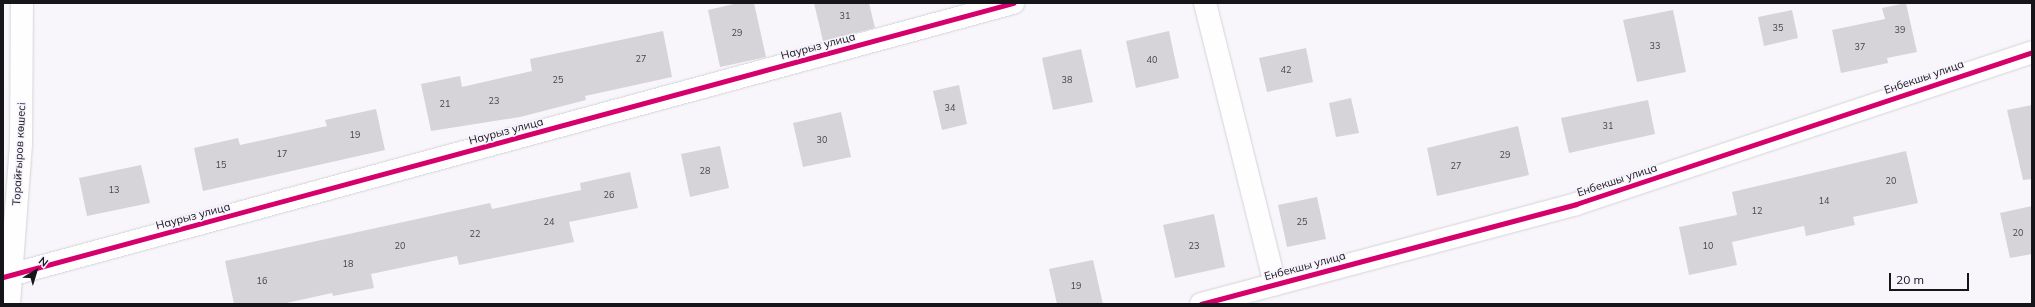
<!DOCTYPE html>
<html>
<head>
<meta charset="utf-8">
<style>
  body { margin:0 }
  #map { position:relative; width:2035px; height:307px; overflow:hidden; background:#f8f6fb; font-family:Mulish,sans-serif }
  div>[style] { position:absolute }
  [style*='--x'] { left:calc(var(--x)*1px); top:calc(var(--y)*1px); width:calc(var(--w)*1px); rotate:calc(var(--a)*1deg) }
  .building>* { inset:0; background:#d6d4d9 }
  .roads { filter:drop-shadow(0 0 1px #d4d3d7) drop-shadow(0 0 1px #d4d3d7) }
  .minor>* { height:22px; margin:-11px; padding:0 11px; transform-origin:11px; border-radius:11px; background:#fefefe }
  .cycleway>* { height:5px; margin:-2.5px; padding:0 2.5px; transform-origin:2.5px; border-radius:2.5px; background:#d6006c }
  span { translate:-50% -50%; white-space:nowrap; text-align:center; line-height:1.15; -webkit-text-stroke:3px #f7f3fe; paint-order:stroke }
  .number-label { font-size:9px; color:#464549 }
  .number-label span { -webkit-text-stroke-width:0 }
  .street-label { font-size:11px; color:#161519 }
  .frame { position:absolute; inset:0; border:4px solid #161519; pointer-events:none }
  .north { position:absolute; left:16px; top:251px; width:40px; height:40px; -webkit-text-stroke:3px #f7f3fe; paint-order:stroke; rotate:38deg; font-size:11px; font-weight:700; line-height:16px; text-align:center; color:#161519 }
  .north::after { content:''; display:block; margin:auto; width:14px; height:18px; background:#161519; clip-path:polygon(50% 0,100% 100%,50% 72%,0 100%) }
  .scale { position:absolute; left:1889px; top:273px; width:80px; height:18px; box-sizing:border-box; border:2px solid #161519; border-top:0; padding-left:5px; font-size:12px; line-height:14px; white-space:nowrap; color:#161519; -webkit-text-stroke:3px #f7f3fe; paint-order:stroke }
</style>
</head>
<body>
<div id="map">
  <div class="building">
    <i style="clip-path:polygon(738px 3px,754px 3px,766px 57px,720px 67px,708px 10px)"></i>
    <i style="clip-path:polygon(814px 3px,869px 3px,875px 28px,823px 41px)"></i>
    <i style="clip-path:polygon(1906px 3px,1917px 52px,1887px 58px,1888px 63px,1841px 73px,1832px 30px,1885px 19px,1882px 8px)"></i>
    <i style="clip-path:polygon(1673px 10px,1686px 72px,1637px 82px,1623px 20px)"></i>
    <i style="clip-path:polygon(1792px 10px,1798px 38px,1764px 46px,1758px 17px)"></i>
    <i style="clip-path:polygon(663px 31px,672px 77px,585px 96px,586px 100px,520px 117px,431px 131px,421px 84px,460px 76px,462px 87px,532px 71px,530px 59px)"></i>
    <i style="clip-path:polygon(1169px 31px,1179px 78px,1136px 88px,1126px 41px)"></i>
    <i style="clip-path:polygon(1306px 48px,1313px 82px,1267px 92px,1259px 58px)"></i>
    <i style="clip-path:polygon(1081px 49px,1093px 102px,1053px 110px,1042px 58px)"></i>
    <i style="clip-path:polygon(959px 85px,967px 124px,942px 130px,933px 91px)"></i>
    <i style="clip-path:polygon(1351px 98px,1359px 133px,1336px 137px,1329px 103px)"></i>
    <i style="clip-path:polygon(1648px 100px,1655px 134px,1569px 153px,1561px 118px)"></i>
    <i style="clip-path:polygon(2032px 105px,2032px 179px,2023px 180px,2007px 110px)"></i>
    <i style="clip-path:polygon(376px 109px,385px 150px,203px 191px,194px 148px,238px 138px,240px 145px,327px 126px,325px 120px)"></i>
    <i style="clip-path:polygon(841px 112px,851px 157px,803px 167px,793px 123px)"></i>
    <i style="clip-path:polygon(1518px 126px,1529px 175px,1437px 196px,1427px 148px)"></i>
    <i style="clip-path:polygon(720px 146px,729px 188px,690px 197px,681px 154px)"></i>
    <i style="clip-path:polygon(1906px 151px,1918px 203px,1853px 217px,1855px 225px,1806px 236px,1804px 226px,1732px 242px,1737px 265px,1689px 275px,1679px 227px,1737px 215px,1732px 192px)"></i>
    <i style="clip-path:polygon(141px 165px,150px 203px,87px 216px,79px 178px)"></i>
    <i style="clip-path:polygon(630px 172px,638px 208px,569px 222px,574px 242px,459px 265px,457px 256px,371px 274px,374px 288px,333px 296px,332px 293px,282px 304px,234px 304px,225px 261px,490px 203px,492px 209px,581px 190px,580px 183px)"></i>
    <i style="clip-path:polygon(1317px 197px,1326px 239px,1287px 247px,1278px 205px)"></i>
    <i style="clip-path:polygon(2032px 206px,2032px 254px,2010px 258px,2000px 213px)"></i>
    <i style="clip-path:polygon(1214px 214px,1225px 267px,1175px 278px,1163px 225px)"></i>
    <i style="clip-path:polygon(1093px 260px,1103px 304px,1057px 304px,1049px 269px)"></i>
  </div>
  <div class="roads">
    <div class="minor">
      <i style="--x:1205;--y:3;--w:290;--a:76"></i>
      <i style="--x:3;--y:277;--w:1047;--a:-15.18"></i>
      <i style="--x:9;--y:304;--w:161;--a:-85.7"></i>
      <i style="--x:21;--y:143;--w:140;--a:-89.6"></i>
      <i style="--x:1201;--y:304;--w:388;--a:-14.9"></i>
      <i style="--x:1576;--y:204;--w:481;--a:-18.4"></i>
    </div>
  </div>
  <div class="cycleway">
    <i style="--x:3;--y:277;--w:1047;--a:-15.18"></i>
    <i style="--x:1201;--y:304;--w:388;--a:-14.9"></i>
    <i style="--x:1576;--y:204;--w:481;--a:-18.4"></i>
  </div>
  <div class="number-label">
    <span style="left:845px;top:16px">31</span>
    <span style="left:1778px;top:28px">35</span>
    <span style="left:1900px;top:30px">39</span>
    <span style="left:737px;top:33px">29</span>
    <span style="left:1655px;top:46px">33</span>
    <span style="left:1860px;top:47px">37</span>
    <span style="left:641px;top:59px">27</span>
    <span style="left:1152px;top:60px">40</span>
    <span style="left:1286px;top:70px">42</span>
    <span style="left:558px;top:80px">25</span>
    <span style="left:1067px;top:80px">38</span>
    <span style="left:494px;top:101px">23</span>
    <span style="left:445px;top:104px">21</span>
    <span style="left:950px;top:108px">34</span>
    <span style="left:1608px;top:126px">31</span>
    <span style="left:355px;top:135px">19</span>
    <span style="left:822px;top:140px">30</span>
    <span style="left:282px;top:154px">17</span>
    <span style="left:1505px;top:155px">29</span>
    <span style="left:221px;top:165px">15</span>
    <span style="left:1456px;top:166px">27</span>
    <span style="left:705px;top:171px">28</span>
    <span style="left:1891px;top:181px">20</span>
    <span style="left:114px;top:190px">13</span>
    <span style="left:609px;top:195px">26</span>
    <span style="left:1824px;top:201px">14</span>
    <span style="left:1757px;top:211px">12</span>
    <span style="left:549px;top:222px">24</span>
    <span style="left:1302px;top:222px">25</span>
    <span style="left:2018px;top:233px">20</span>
    <span style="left:475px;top:234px">22</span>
    <span style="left:400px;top:246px">20</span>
    <span style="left:1194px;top:246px">23</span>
    <span style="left:1708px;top:246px">10</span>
    <span style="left:348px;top:264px">18</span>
    <span style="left:262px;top:281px">16</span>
    <span style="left:1076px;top:286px">19</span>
  </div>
  <div class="street-label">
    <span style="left:818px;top:46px;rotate:-15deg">Наурыз улица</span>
    <span style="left:1924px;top:77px;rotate:-19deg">Енбекшы улица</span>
    <span style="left:506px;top:131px;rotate:-15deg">Наурыз улица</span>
    <span style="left:19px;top:154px;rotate:-87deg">Торайғыров көшесі</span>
    <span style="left:1617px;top:180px;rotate:-18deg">Енбекшы улица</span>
    <span style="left:193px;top:216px;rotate:-15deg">Наурыз улица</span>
    <span style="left:1305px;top:266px;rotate:-15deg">Енбекшы улица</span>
  </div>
  <div class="frame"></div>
  <div class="north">N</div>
  <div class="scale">20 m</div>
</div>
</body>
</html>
